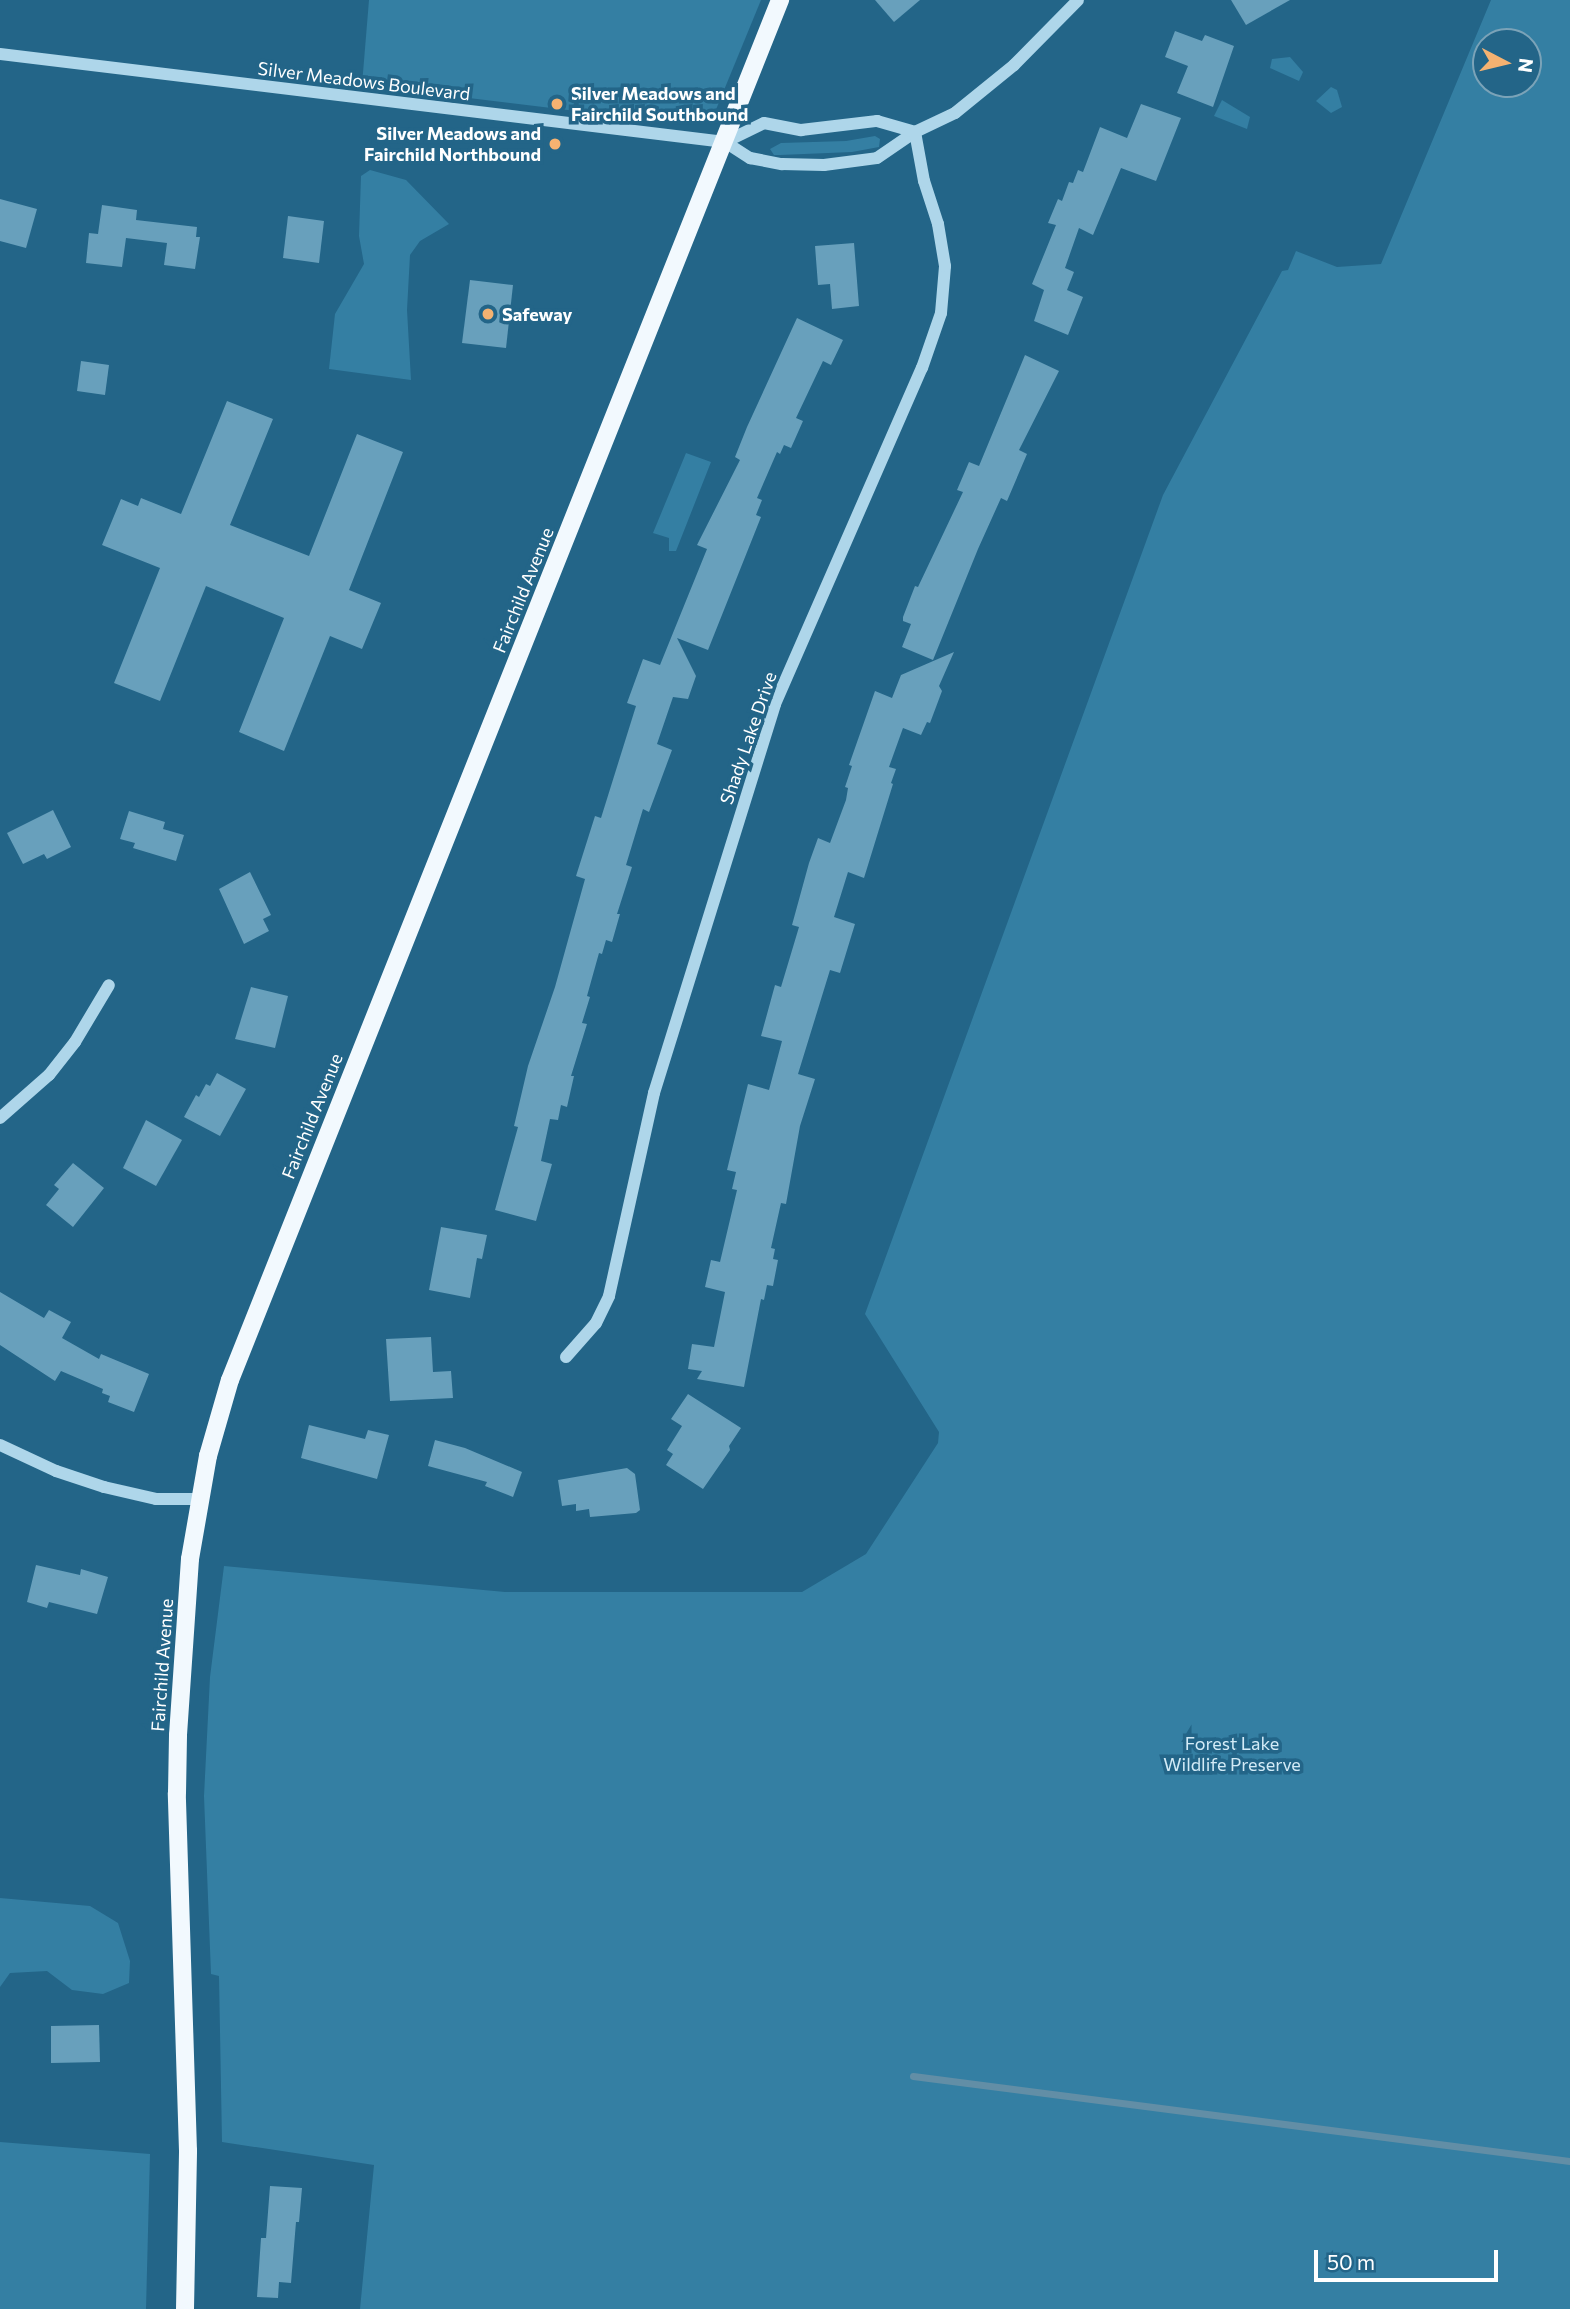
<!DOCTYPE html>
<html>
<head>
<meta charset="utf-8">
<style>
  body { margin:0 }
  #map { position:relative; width:1570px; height:2309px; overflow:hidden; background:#236588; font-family:Commissioner,sans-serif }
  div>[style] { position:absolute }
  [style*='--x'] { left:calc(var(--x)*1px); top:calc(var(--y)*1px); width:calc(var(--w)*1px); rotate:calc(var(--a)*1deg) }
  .green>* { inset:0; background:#347fa3 }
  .stream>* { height:7px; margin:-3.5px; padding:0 3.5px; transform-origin:3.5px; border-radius:3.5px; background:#628ea6 }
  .building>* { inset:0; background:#68a0bc }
  .minor>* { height:12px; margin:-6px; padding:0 6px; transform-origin:6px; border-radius:6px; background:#aed6ea }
  .major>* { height:18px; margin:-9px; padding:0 9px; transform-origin:9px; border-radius:9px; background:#f2f9fe }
  .dots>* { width:19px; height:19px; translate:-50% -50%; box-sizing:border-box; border:4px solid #236588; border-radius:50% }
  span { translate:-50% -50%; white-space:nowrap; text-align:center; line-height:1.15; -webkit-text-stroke:7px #236588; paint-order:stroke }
  .street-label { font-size:18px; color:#fff }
  .poi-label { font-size:18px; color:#fff; font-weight:700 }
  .left { translate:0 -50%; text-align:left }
  .right { translate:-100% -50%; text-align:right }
  .park-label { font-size:18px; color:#d3ebf7 }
  .north { position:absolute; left:1472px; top:28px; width:70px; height:70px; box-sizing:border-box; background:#236588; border:2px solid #7ba3b8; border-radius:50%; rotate:97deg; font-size:19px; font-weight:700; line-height:28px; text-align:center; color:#fff }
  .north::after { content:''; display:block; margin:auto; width:24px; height:32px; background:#f5b271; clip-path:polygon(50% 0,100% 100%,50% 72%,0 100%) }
  .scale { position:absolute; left:1314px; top:2250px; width:184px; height:32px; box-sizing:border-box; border:4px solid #fff; border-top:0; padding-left:9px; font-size:21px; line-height:24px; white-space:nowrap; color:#fff; -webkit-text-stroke:5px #236588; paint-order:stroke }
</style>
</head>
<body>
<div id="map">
  <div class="green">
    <i style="clip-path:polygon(369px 0,761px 0,715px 112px,675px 123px,362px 85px)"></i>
    <i style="clip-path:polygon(evenodd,1491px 0,1570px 0,1570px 2309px,360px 2309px,374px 2165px,222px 2142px,219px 1976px,211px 1974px,204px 1796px,210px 1677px,224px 1566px,505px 1592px,802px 1592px,866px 1554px,938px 1443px,939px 1432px,865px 1314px,1163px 495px,1282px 271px,1288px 270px,1296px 251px,1337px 267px,1381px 264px,1491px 0,1486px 42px,1528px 42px,1528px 84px,1486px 84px,1486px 42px)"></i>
    <i style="clip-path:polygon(1290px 57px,1303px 72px,1299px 81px,1270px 68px,1272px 59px)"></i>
    <i style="clip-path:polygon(1331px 87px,1337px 90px,1342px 107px,1331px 113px,1316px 101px)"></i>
    <i style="clip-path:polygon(1222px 100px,1250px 117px,1247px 129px,1214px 116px)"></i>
    <i style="clip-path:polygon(875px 136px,880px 139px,879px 147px,852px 152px,780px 155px,774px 155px,770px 149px,781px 143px,846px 141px)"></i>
    <i style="clip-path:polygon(370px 170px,406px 180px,449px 224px,420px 241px,410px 255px,407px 310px,411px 380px,329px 369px,335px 314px,364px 264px,359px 236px,361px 176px)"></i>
    <i style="clip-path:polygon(686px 453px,711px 462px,676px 551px,669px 551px,669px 538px,653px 533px)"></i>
    <i style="clip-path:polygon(0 1898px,90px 1906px,118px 1923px,130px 1961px,129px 1983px,103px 1994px,72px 1990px,47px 1971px,10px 1973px,0 1987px)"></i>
    <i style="clip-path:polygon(0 2142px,150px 2154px,146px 2309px,0 2309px)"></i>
  </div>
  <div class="stream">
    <i style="--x:913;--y:2076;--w:662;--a:7.37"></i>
  </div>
  <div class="building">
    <i style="clip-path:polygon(875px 0,920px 0,894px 22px)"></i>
    <i style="clip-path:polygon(1231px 0,1290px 0,1246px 25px)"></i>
    <i style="clip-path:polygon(1175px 31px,1202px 41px,1205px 35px,1234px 46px,1213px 107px,1177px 93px,1188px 66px,1165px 57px)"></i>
    <i style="clip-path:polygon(1141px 104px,1181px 118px,1156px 181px,1121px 168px,1093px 235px,1079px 228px,1065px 268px,1074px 272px,1067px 290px,1083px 297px,1068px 335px,1034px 321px,1044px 290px,1032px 284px,1056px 225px,1048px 223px,1058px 199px,1062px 201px,1069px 182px,1073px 183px,1078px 170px,1083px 172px,1100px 127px,1127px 138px)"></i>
    <i style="clip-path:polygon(0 199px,37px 209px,26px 248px,0 241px)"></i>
    <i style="clip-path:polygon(102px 205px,137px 210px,136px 220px,197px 227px,196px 237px,200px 237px,195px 269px,164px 265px,167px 243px,126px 238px,122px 267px,86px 263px,89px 233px,98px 234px)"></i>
    <i style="clip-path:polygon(288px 216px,324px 221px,319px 263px,283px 258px)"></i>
    <i style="clip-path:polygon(854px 243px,859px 306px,832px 309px,830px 284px,818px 285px,815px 246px)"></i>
    <i style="clip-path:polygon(470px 280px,513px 285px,506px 348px,462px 343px)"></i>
    <i style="clip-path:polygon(797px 318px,843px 340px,831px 365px,823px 361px,796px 418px,803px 421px,791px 448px,784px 445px,780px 454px,777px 452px,757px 498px,762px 500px,756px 515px,761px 517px,708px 650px,677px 638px,696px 676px,688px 699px,673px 697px,657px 744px,672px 750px,649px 812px,643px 809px,626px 865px,632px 867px,617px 914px,620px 914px,612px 942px,606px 940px,602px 954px,599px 953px,587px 996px,590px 997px,582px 1023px,587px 1024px,571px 1076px,574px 1076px,567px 1107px,561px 1105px,558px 1120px,550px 1119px,541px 1161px,552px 1164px,536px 1221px,495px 1210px,518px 1127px,514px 1126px,528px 1066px,555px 987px,585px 879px,576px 876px,595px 816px,601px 818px,636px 706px,627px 703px,643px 659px,660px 665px,707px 549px,697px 545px,740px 460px,735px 457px,747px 427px)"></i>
    <i style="clip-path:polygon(1025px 355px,1059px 371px,1019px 450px,1027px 454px,1007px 501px,1001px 498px,978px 549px,933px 660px,902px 647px,911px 624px,903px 621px,903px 617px,915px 586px,918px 587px,963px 492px,957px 490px,969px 462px,979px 466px)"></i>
    <i style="clip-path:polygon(81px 361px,109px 365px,105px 395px,77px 391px)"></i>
    <i style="clip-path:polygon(227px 401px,273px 419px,230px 525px,309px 556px,357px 434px,403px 452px,349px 590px,381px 603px,362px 649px,330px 636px,284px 751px,239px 732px,284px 618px,206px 586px,160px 701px,114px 683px,160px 568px,102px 545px,121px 499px,138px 506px,141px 498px,181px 514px)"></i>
    <i style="clip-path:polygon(954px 652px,939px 686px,942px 691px,930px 723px,927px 722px,921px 735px,903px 728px,889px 767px,896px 769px,891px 783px,893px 784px,864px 878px,848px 872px,834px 917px,855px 924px,840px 973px,830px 970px,798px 1074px,815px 1079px,800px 1126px,786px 1204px,781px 1203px,771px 1248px,775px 1249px,773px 1259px,778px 1260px,773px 1286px,767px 1285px,764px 1300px,761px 1299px,744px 1387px,697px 1379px,702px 1371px,688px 1369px,692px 1344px,714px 1347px,725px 1292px,705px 1287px,711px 1260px,720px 1262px,737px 1190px,732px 1189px,736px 1172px,727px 1170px,748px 1084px,769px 1090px,782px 1041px,761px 1036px,775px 985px,781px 987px,799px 927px,792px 925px,809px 863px,818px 838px,830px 843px,846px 800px,848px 788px,845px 787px,852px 766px,849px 765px,875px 691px,892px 698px,901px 675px)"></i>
    <i style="clip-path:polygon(53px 810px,71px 847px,47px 859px,44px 854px,23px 864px,7px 833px)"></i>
    <i style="clip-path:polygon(129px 811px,165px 822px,163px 829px,184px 835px,176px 861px,133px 848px,135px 843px,120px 839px)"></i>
    <i style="clip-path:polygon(250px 872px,271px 915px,263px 919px,269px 931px,244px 944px,219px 889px)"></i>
    <i style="clip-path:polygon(251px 987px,288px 996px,275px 1048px,235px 1039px)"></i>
    <i style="clip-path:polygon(217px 1073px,246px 1089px,220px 1136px,184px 1117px,196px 1095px,199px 1097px,206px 1084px,210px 1086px)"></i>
    <i style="clip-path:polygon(146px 1120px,182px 1140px,156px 1186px,123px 1168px)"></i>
    <i style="clip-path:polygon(73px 1163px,104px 1188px,73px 1227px,46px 1205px,59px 1189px,54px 1185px)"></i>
    <i style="clip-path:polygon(441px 1227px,487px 1235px,482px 1259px,477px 1258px,470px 1298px,429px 1290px)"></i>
    <i style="clip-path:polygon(0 1292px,44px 1318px,49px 1310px,71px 1322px,62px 1338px,99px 1359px,101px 1354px,149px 1374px,134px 1412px,108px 1402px,110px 1396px,102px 1393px,103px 1389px,61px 1371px,55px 1381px,0 1345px)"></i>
    <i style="clip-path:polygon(431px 1337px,433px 1372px,451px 1371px,453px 1398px,390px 1401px,386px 1339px)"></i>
    <i style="clip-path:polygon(688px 1394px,741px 1428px,729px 1446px,730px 1450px,703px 1489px,666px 1465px,673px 1454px,667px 1450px,682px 1426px,671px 1419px)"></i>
    <i style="clip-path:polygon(309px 1425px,365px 1439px,368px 1430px,389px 1435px,377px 1479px,301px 1458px)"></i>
    <i style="clip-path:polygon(435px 1440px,465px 1448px,522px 1472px,513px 1497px,485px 1486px,487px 1482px,428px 1466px)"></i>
    <i style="clip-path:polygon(627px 1468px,635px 1474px,640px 1510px,636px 1513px,590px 1517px,589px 1509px,576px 1511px,576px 1504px,562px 1506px,558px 1480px)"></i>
    <i style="clip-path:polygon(36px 1565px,80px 1575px,81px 1569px,108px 1577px,97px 1614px,49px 1602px,47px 1608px,27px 1602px)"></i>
    <i style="clip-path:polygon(99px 2025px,100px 2062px,51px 2063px,51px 2026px)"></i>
    <i style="clip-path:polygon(270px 2186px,302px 2188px,299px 2222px,296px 2222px,291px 2283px,279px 2282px,278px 2298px,257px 2297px,261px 2238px,266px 2238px)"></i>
  </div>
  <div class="minor">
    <i style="--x:0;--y:54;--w:730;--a:6.92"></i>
    <i style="--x:725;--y:142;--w:30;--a:33"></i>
    <i style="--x:750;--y:158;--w:33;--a:11"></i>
    <i style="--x:782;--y:164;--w:42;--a:1.4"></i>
    <i style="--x:824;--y:165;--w:53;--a:-7.5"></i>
    <i style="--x:877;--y:158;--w:46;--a:-34.4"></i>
    <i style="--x:915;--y:132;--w:44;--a:-25.4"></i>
    <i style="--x:955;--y:113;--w:76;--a:-39.1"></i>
    <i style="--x:1014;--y:65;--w:91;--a:-45.4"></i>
    <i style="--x:725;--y:142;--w:43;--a:-26"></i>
    <i style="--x:764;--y:123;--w:38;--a:11"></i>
    <i style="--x:801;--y:130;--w:77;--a:-6.8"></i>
    <i style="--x:877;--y:121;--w:40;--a:16"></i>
    <i style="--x:0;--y:1118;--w:65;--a:-41.3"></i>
    <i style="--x:49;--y:1075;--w:42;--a:-51.8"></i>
    <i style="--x:75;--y:1042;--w:66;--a:-59.2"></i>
    <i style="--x:566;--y:1357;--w:45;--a:-48.6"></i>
    <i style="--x:596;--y:1323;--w:30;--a:-64"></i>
    <i style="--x:609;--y:1296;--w:208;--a:-77.5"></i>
    <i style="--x:654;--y:1093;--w:407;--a:-72.7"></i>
    <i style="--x:775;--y:704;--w:367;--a:-66.4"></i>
    <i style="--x:922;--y:368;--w:58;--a:-70.9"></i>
    <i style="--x:941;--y:313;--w:47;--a:-85.1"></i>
    <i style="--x:945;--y:266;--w:43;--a:-99.5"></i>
    <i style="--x:938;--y:224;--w:45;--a:-108"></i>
    <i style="--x:924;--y:181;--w:50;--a:-100.4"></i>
    <i style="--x:0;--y:1445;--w:62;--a:24.9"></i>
    <i style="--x:56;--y:1471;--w:51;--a:18.4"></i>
    <i style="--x:104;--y:1487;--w:53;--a:13"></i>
    <i style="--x:156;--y:1499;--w:43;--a:0"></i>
  </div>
  <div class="major">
    <i style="--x:185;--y:2309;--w:158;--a:-88.9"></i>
    <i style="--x:188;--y:2151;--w:358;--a:-91.8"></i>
    <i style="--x:177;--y:1793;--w:58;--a:-89"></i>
    <i style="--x:178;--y:1735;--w:176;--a:-86.1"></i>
    <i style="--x:190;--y:1559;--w:105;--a:-80.1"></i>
    <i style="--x:208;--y:1456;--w:79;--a:-73.9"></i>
    <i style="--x:230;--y:1380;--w:1486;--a:-68.27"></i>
  </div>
  <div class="dots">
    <i style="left:557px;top:104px;background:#f5b271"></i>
    <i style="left:555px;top:144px;background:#f5b271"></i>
    <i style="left:488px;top:314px;background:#f5b271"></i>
  </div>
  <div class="street-label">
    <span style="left:364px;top:81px;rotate:7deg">Silver Meadows Boulevard</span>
    <span style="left:523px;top:590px;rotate:-68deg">Fairchild Avenue</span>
    <span style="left:748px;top:738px;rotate:-71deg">Shady Lake Drive</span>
    <span style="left:312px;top:1116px;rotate:-68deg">Fairchild Avenue</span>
    <span style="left:162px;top:1665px;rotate:-86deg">Fairchild Avenue</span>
  </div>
  <div class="poi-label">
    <span class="left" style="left:571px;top:104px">Silver Meadows and<br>Fairchild Southbound</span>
    <span class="right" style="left:541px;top:144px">Silver Meadows and<br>Fairchild Northbound</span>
    <span class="left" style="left:502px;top:314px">Safeway</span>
  </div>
  <div class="park-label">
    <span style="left:1232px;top:1754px">Forest Lake<br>Wildlife Preserve</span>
  </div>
  <div class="north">N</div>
  <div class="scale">50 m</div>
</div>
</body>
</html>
